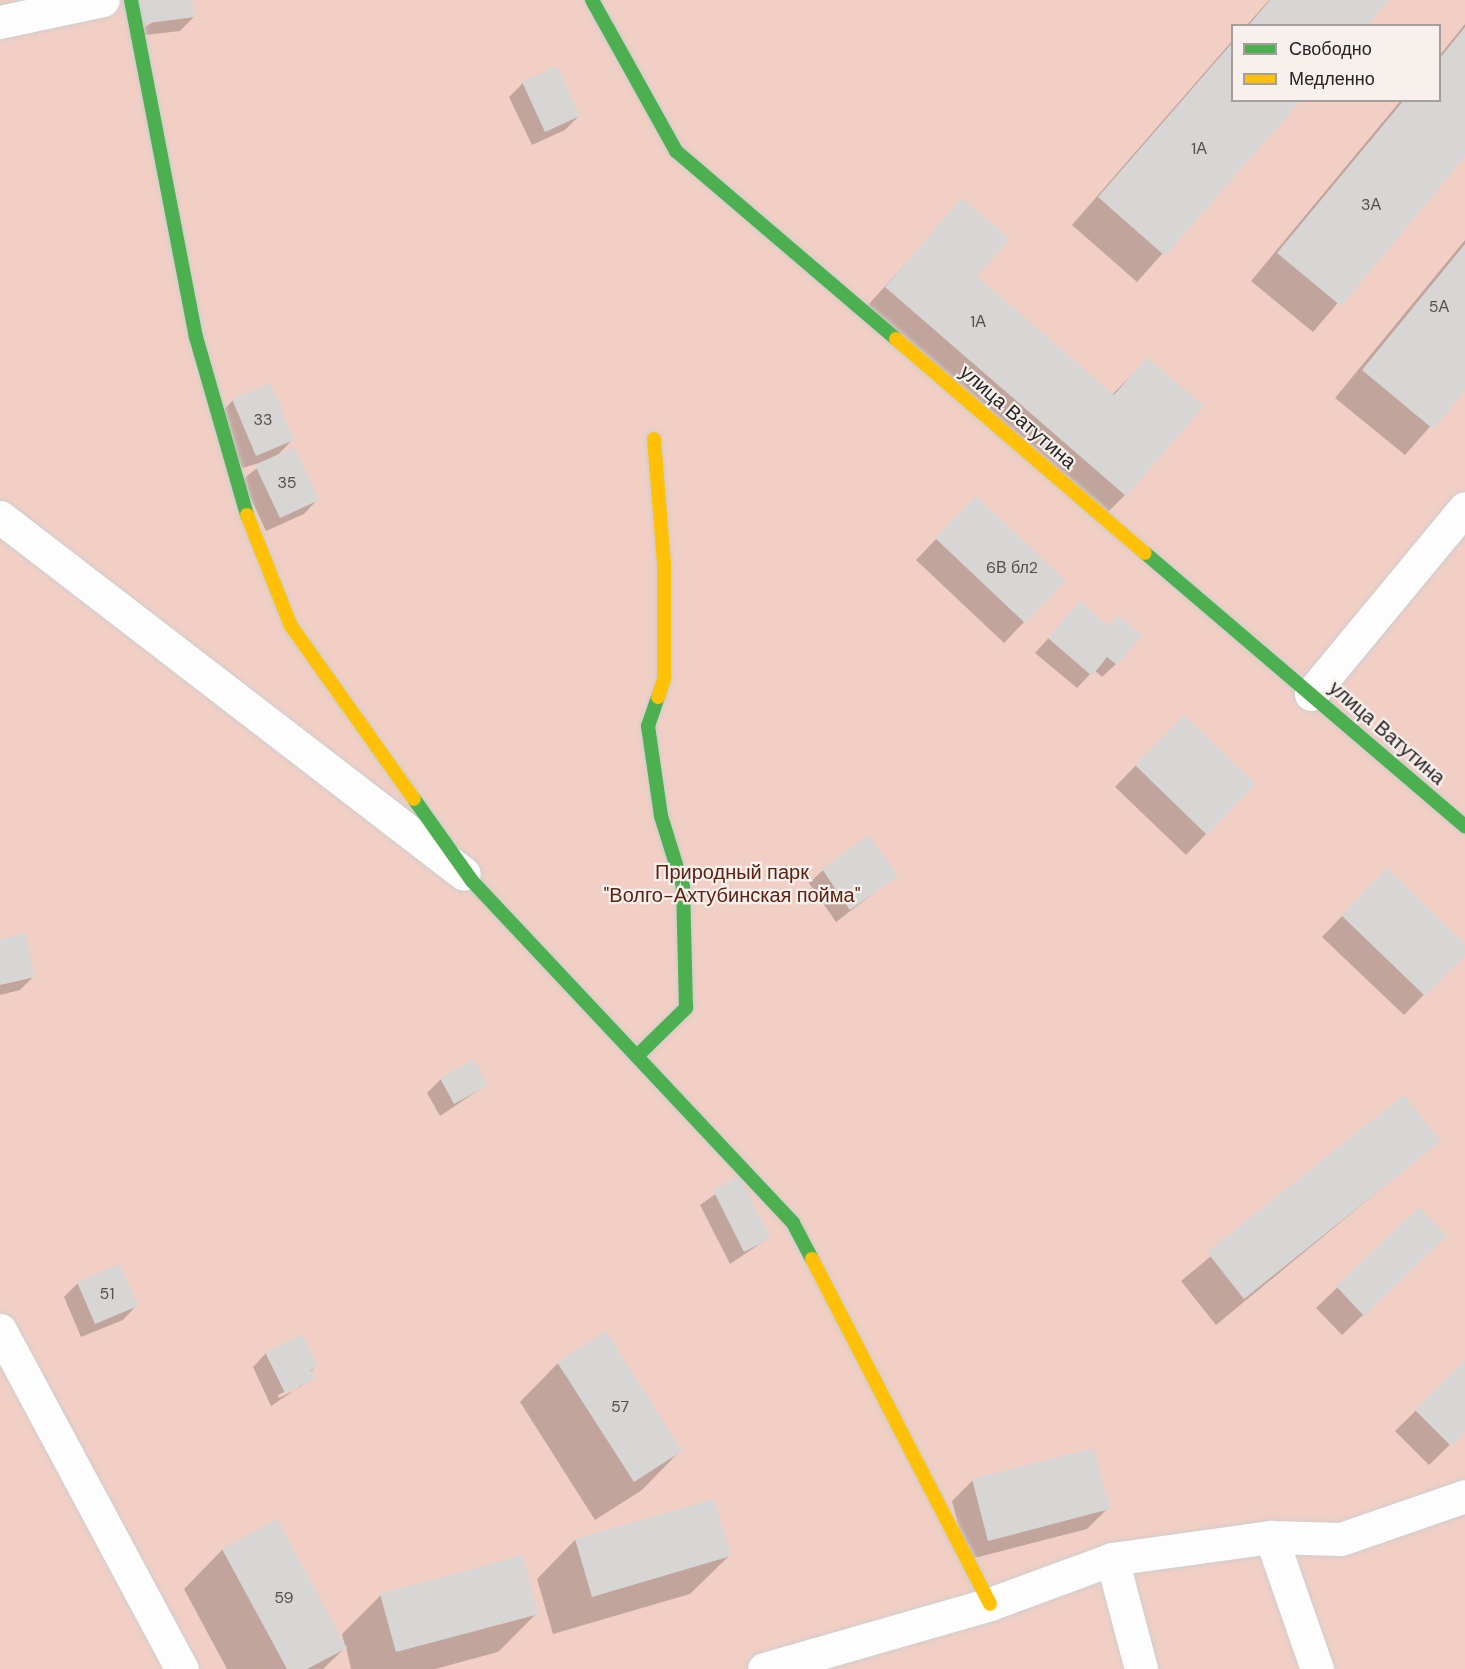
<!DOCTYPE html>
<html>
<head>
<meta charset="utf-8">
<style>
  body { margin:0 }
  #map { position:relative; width:1465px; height:1669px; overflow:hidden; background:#f5f1f0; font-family:"DM Sans",sans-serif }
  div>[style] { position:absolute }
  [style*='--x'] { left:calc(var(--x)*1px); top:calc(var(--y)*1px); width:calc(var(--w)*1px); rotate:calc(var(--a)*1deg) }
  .green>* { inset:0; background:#f2cfc5 }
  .shadow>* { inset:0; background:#0003 }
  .building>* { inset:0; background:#d8d6d4 }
  .roads { filter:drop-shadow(0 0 2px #d0cdcc) drop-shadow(0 0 2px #d0cdcc) }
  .street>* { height:33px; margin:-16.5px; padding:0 16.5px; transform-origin:16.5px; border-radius:16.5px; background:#fefdfd }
  .fast>* { height:14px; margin:-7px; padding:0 7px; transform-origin:7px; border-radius:7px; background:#4caf50 }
  .slow>* { height:14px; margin:-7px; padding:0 7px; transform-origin:7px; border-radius:7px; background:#ffc107 }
  span { translate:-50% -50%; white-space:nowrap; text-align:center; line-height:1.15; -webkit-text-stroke:4.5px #f8f0ed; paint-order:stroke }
  .number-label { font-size:16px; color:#52504e }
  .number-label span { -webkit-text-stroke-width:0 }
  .street-label { font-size:20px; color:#262322 }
  .park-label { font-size:20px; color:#5c220f }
  .legend { position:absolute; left:1231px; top:24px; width:210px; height:78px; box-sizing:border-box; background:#f8f0ed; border:2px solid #a49e9c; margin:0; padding:8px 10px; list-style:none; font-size:18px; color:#262322 }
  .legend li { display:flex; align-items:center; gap:12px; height:30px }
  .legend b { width:30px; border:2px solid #a49e9c }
</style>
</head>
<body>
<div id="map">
  <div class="green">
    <i style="clip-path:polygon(evenodd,0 0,1465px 0,1465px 1669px,0 1669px,0 0,1232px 26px,1440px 26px,1440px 100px,1232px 100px,1232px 26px)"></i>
  </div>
  <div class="shadow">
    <i style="clip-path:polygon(190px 0,194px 17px,180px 31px,128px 37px)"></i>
    <i style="clip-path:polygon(1269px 0,1387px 0,1365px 26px,1246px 26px)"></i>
    <i style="clip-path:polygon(1465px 24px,1465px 154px,1313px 332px,1251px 281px,1401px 100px,1440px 100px,1440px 55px)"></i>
    <i style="clip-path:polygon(1232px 41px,1232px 100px,1299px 100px,1137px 282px,1072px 225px)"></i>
    <i style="clip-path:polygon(556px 68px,579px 116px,565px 130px,532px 145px,509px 97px,523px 83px)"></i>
    <i style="clip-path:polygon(963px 200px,975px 276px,1112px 395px,1147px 359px,1125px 495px,1098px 522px,859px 315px)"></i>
    <i style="clip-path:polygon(1465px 240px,1465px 387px,1405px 455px,1335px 398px)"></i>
    <i style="clip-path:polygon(233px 400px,292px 440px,276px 457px,317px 500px,304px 514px,266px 531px,242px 480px,266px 461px,242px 468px,220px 414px)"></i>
    <i style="clip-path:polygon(956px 518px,1024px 622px,1004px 643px,916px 560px)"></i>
    <i style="clip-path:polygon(1080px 603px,1108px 627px,1118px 617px,1116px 664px,1102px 677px,1094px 670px,1077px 688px,1035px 653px)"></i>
    <i style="clip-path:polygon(1163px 737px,1206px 834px,1186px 855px,1115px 787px)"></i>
    <i style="clip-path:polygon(823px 870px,896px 876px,836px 922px,809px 883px)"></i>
    <i style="clip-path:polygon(1366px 891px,1465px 946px,1465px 953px,1404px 1015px,1322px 937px)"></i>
    <i style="clip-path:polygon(0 941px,34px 976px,20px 990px,0 995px)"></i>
    <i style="clip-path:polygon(441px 1079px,486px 1085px,440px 1116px,427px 1093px)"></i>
    <i style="clip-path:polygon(1403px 1097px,1439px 1141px,1216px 1325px,1181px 1281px)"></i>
    <i style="clip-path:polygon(738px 1178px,769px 1238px,730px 1264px,700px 1205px)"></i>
    <i style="clip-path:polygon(1419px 1209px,1424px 1257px,1342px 1335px,1316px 1308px)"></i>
    <i style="clip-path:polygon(78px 1283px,136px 1306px,123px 1320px,81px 1337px,64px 1297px)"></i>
    <i style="clip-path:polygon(evenodd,266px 1353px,316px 1366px,310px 1373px,313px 1378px,271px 1406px,253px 1367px,266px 1353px,299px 1385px,299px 1388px,279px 1398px,278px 1395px,299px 1385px)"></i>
    <i style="clip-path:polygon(1465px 1362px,1465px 1430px,1429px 1465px,1395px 1431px)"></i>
    <i style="clip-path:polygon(558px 1363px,680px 1451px,642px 1490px,595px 1520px,520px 1402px)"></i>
    <i style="clip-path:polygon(973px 1480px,1108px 1508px,1087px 1529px,967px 1560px,952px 1501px)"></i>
    <i style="clip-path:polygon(276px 1521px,345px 1647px,342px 1634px,381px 1595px,537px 1613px,498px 1652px,435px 1669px,351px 1669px,346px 1647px,323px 1669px,227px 1669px,184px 1589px,222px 1550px)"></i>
    <i style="clip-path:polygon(575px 1540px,729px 1556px,690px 1594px,553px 1634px,537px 1579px)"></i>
  </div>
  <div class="building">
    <i style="clip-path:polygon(138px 0,192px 0,195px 17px,141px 24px)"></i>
    <i style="clip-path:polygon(1270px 0,1389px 0,1367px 26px,1248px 26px)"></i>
    <i style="clip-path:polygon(1465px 27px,1465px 157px,1341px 306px,1277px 253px,1404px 100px,1440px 100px,1440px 58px)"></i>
    <i style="clip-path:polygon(1232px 43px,1232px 100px,1301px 100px,1165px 256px,1098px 197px)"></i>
    <i style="clip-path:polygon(557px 66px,580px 116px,545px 132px,522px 82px)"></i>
    <i style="clip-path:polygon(962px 198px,1010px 239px,977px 276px,1114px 395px,1147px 357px,1204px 406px,1126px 496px,885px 287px)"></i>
    <i style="clip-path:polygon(1465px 244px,1465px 390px,1433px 429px,1362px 370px)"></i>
    <i style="clip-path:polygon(270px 383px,294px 440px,256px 456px,232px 399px)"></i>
    <i style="clip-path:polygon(294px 447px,319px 500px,280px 518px,255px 465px)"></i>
    <i style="clip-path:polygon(976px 496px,1066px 581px,1025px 623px,935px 538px)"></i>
    <i style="clip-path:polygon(1080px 601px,1109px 626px,1118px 615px,1142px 636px,1117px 665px,1107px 657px,1092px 676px,1048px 638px)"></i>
    <i style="clip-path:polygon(1184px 715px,1256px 784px,1207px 835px,1135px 765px)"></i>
    <i style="clip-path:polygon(869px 835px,898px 876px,850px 910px,822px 869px)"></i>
    <i style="clip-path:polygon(1387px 868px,1465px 944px,1465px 955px,1425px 996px,1341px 915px)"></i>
    <i style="clip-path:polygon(25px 933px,35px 977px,0 985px,0 939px)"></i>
    <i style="clip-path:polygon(474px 1059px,488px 1085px,454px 1104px,440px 1078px)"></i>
    <i style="clip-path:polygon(1404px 1095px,1441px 1141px,1244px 1299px,1207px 1252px)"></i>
    <i style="clip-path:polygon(739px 1176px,771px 1238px,744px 1252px,713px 1190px)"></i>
    <i style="clip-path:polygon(1419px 1207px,1447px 1236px,1364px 1316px,1336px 1286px)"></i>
    <i style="clip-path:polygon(120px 1264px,138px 1306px,95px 1324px,77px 1282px)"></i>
    <i style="clip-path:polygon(606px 1331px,682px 1451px,634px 1482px,557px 1362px)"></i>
    <i style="clip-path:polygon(302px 1334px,318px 1367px,311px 1370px,315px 1379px,285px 1393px,265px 1352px)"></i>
    <i style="clip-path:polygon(1465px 1360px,1465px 1432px,1451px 1446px,1415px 1410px)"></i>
    <i style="clip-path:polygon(1094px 1448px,1110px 1509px,988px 1541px,972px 1479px)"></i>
    <i style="clip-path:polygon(714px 1499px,731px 1556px,592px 1597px,575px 1539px)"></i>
    <i style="clip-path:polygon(277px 1519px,347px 1648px,307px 1669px,287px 1669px,222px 1549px)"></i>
    <i style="clip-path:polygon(523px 1555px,539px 1614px,396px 1652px,380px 1594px)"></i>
  </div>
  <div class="roads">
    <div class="street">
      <i style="--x:0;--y:22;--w:105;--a:-12.1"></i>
      <i style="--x:0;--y:517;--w:585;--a:37.57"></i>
      <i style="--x:1311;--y:694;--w:241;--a:-50.4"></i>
      <i style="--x:0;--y:1330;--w:385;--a:61.8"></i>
      <i style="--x:1271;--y:1537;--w:140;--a:70.8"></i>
      <i style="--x:1112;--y:1559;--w:114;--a:75.2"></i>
      <i style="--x:764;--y:1669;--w:235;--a:-16"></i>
      <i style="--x:990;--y:1604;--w:130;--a:-20.2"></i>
      <i style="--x:1112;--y:1559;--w:161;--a:-7.9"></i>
      <i style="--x:1271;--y:1537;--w:70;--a:1.6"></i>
      <i style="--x:1341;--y:1539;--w:131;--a:-19.1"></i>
    </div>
    <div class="fast">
      <i style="--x:131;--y:0;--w:343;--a:79.1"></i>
      <i style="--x:196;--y:337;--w:185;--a:74"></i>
      <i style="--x:592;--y:0;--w:173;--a:60.9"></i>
      <i style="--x:676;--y:151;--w:289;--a:40.5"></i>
      <i style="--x:1145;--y:553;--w:421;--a:40.5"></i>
      <i style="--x:414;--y:799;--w:100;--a:54.7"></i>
      <i style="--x:472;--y:881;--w:469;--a:46.8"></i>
      <i style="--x:793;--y:1223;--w:41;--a:62.2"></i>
      <i style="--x:637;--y:1056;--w:69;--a:-44.4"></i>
      <i style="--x:686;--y:1008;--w:121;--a:-91.4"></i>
      <i style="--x:683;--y:887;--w:74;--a:-107.2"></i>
      <i style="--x:661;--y:816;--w:91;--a:-98.2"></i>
      <i style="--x:648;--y:726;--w:31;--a:-71"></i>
    </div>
    <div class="slow">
      <i style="--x:896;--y:339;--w:328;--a:40.7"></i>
      <i style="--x:654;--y:439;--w:124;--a:85.4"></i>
      <i style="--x:664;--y:563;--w:116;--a:90"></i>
      <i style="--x:664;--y:679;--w:19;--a:108"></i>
      <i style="--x:247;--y:515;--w:119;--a:68.4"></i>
      <i style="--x:291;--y:626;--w:212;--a:54.6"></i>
      <i style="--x:812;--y:1259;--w:388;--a:62.7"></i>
    </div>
  </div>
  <div class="number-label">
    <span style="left:1199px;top:149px">1А</span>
    <span style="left:1371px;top:205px">3А</span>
    <span style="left:1439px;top:307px">5А</span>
    <span style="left:978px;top:322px">1А</span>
    <span style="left:263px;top:420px">33</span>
    <span style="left:287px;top:483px">35</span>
    <span style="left:1012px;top:568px">6В бл2</span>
    <span style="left:107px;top:1294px">51</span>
    <span style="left:620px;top:1407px">57</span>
    <span style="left:284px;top:1598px">59</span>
  </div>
  <div class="street-label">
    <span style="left:1018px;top:417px;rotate:41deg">улица Ватутина</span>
    <span style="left:1387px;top:733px;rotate:41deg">улица Ватутина</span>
  </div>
  <div class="park-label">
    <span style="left:732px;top:884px">Природный парк<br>"Волго-Ахтубинская пойма"</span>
  </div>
  <ul class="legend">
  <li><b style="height:8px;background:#4caf50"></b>Свободно</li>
  <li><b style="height:8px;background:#ffc107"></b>Медленно</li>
  </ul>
</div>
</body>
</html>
